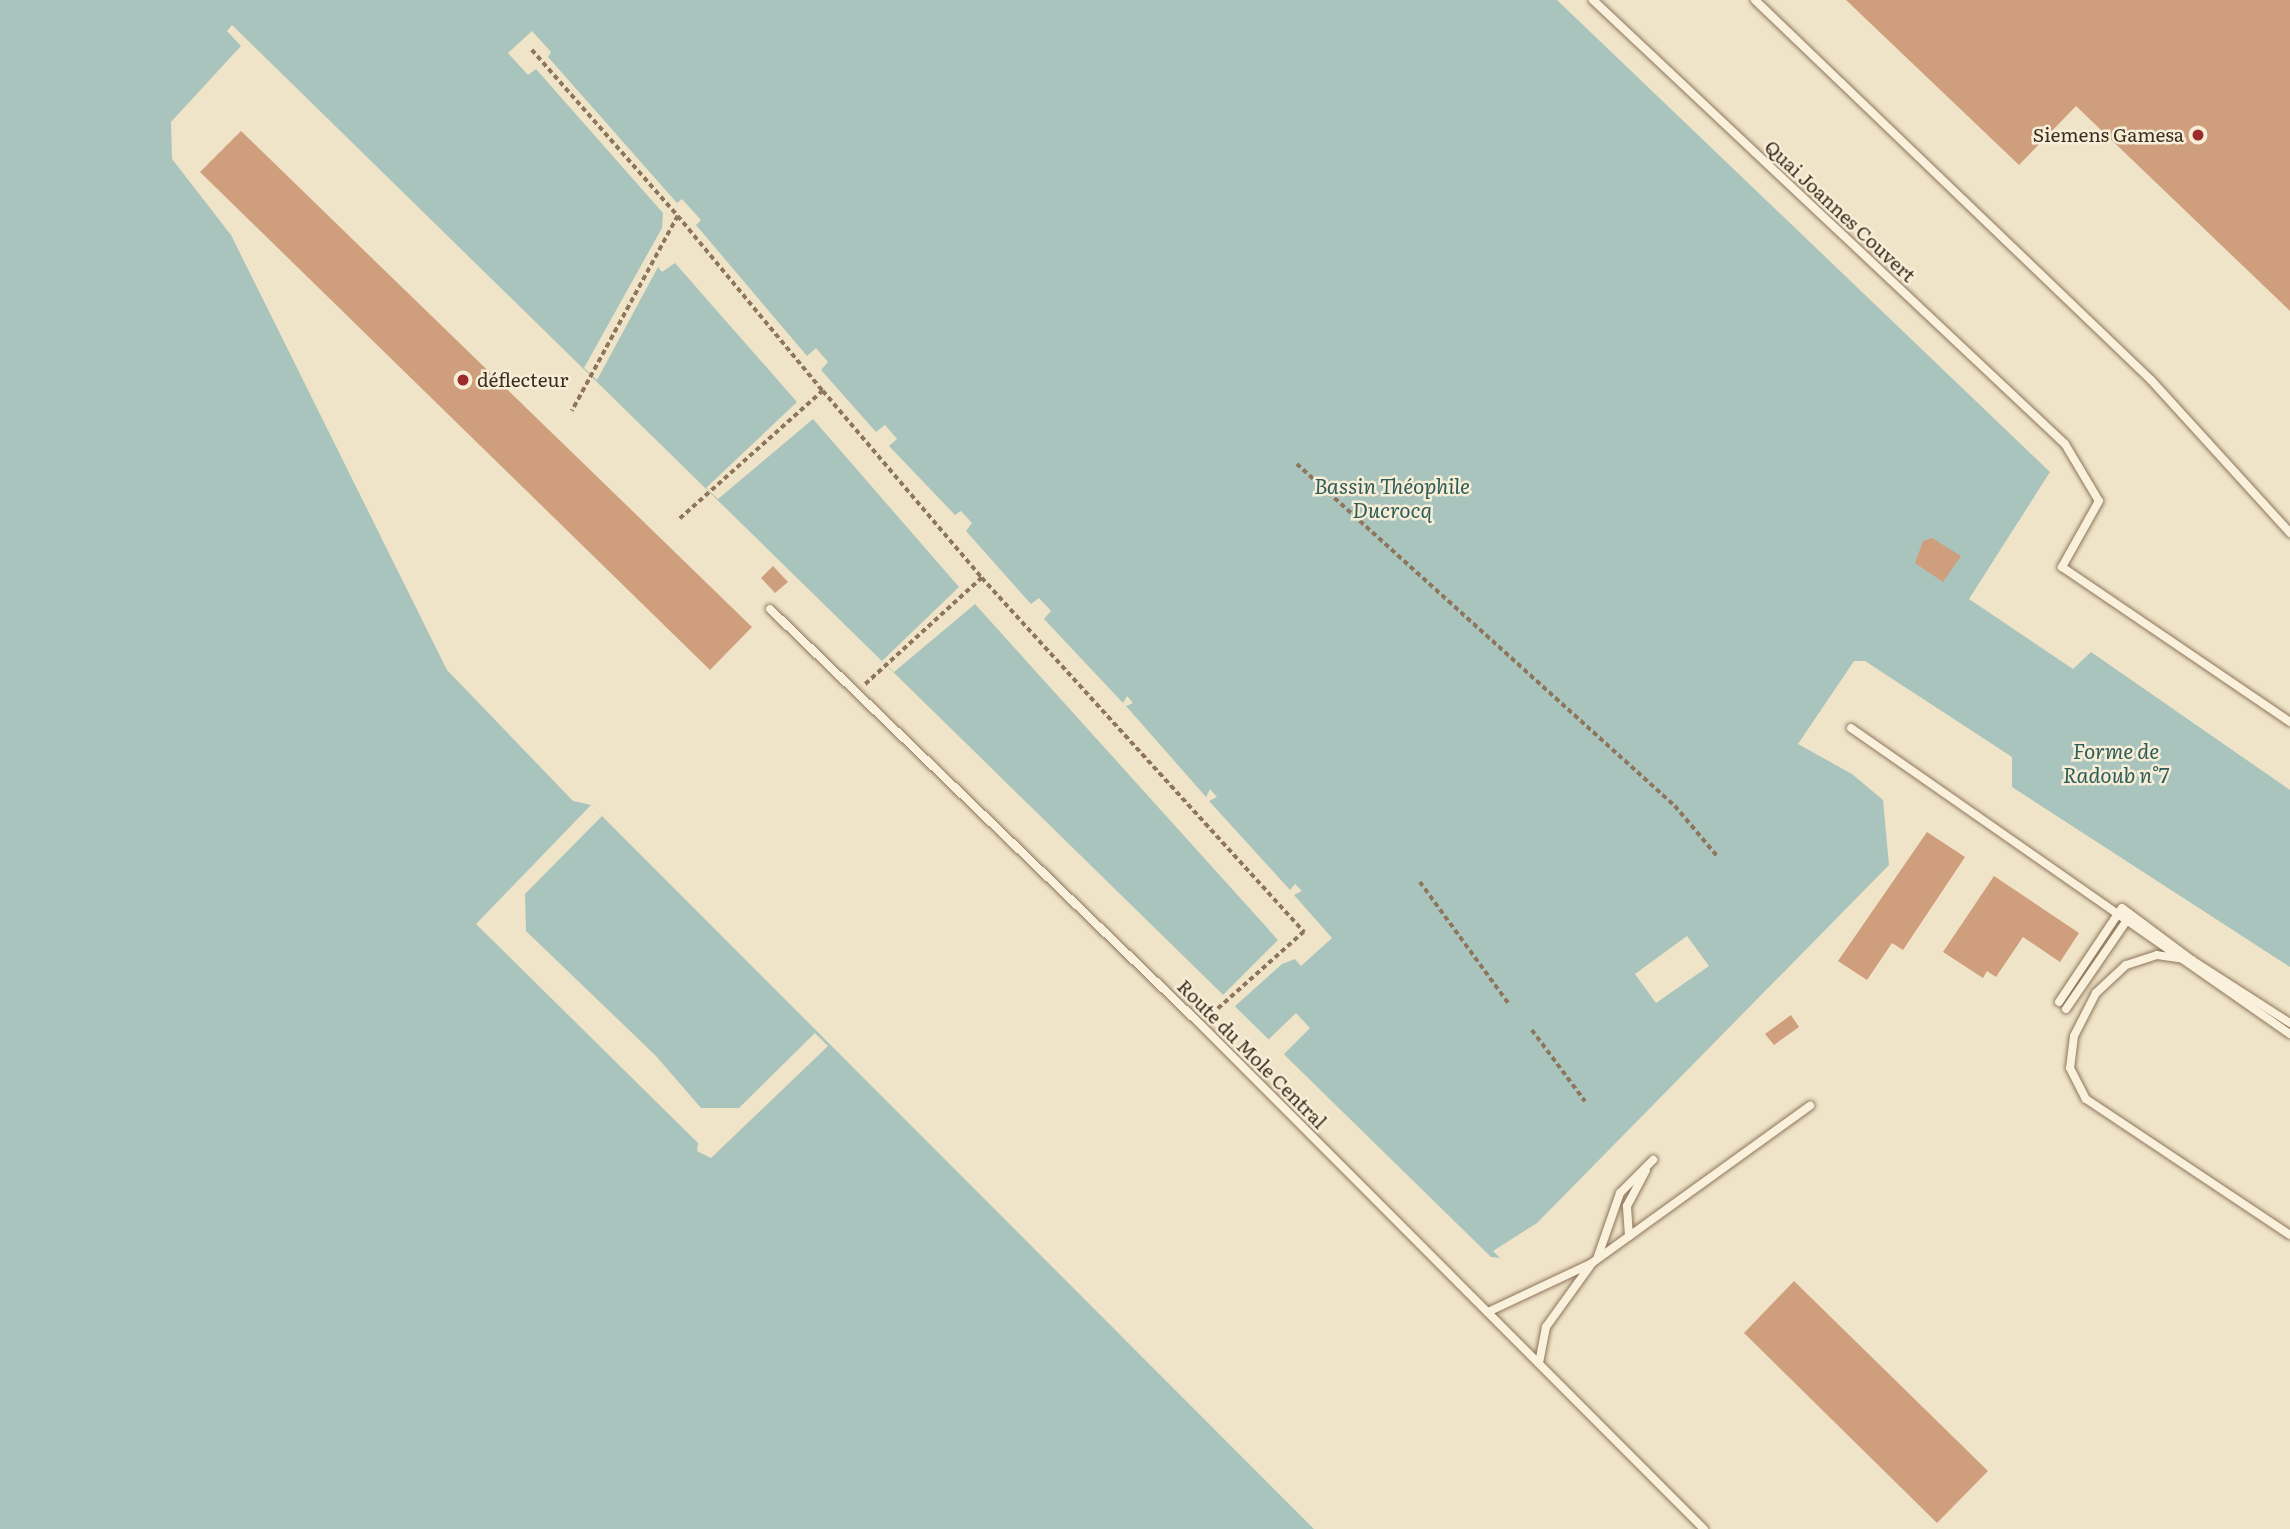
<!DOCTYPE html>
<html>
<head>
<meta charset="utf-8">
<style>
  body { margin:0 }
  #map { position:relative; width:2290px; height:1529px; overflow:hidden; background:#f0e4c8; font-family:Literata,serif }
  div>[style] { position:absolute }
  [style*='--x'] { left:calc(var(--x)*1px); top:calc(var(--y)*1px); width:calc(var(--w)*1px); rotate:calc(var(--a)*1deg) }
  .water>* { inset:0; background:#a9c4bc }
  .pier>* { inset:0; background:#f0e4c8 }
  .building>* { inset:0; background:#cf9f7d }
  .path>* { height:3.5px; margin-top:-1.75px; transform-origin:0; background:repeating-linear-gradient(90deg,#8d765c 0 5px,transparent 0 8.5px) }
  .roads { filter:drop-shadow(0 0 2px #8d765c) drop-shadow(0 0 2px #8d765c) }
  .service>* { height:8px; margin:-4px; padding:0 4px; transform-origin:4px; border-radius:4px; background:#faf1dc }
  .dots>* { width:19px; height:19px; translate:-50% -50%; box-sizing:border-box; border:4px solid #f7eed8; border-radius:50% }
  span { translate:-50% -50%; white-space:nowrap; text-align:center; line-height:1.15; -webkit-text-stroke:5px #f7eed8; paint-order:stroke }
  .poi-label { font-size:19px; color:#3d2e20 }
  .right { translate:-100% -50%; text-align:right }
  .left { translate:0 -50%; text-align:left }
  .street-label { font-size:19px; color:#3d2e20 }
  .water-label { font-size:21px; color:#2f5d5a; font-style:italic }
</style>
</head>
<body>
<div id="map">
  <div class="water">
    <i style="clip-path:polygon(0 0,1557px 0,2050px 472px,1969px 599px,2073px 669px,2091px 652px,2290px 790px,2290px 967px,2012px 787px,2012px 757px,1865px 661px,1854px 661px,1798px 744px,1852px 774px,1883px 800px,1889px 865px,1537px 1223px,1493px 1251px,1500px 1258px,1491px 1257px,232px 25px,227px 31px,241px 46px,171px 122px,172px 159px,231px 235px,447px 670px,573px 801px,591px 805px,1314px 1529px,0 1529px)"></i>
  </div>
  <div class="pier">
    <i style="clip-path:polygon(532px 31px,551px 52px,548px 57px,677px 203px,682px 199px,701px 220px,696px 225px,807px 356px,816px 348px,828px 362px,821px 370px,876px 432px,885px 425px,897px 439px,889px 446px,955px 515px,961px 511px,972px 523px,966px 531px,1031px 604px,1039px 598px,1051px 611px,1044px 619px,1123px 703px,1127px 696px,1133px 703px,1126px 706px,1206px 797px,1210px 789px,1217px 797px,1209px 801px,1290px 890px,1295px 884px,1302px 891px,1294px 895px,1332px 938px,1301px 966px,1295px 959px,1282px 964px,1234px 1007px,1223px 995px,1278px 940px,975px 604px,894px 672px,882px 661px,959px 587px,813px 419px,718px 499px,706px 488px,797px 402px,675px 263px,662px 272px,658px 267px,597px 380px,584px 368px,662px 228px,663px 213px,536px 69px,528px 75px,508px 53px)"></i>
    <i style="clip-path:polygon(591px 805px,602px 816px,525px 894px,526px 931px,656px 1056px,701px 1108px,739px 1108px,815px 1033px,828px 1046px,711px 1158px,697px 1151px,698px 1143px,476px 924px)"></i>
    <i style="clip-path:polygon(1687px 936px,1709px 966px,1656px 1003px,1635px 974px)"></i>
    <i style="clip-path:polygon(1296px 1013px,1310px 1028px,1283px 1055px,1268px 1040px)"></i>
  </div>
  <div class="building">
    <i style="clip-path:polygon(1846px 0,2290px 0,2290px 311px,2076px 106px,2019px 165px)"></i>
    <i style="clip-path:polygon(241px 131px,752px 627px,710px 670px,200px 172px)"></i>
    <i style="clip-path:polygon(1932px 538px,1961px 556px,1943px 582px,1915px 563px,1923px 541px)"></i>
    <i style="clip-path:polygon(773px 566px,788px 582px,775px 593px,761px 578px)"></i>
    <i style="clip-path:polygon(1927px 832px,1965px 857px,1903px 950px,1892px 943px,1867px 980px,1838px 961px)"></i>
    <i style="clip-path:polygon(1994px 876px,2079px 933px,2060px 962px,2023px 937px,1996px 977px,1987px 971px,1983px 978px,1943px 952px)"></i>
    <i style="clip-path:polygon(1791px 1015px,1799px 1027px,1774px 1045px,1765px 1034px)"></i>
    <i style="clip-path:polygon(1794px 1281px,1988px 1471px,1937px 1523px,1744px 1333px)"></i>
  </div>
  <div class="path">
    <i style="--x:532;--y:50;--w:221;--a:48.7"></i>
    <i style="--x:678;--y:216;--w:222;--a:118.5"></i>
    <i style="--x:678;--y:216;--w:227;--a:50.4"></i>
    <i style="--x:823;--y:391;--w:192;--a:138.2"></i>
    <i style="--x:823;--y:391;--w:245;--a:49.6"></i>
    <i style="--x:982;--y:578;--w:159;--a:137.6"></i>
    <i style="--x:1297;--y:464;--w:510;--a:42.14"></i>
    <i style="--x:1675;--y:806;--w:67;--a:49.9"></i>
    <i style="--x:982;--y:578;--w:479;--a:47.7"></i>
    <i style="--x:1304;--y:932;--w:126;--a:138.2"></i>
    <i style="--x:1420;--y:882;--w:151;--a:53.9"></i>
    <i style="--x:1532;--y:1030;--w:89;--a:53.3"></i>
  </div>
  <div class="roads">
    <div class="service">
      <i style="--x:1593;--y:0;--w:648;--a:43.25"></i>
      <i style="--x:2065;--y:444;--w:66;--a:59.2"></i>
      <i style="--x:2099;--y:501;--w:76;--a:119.3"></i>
      <i style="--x:2062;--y:567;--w:276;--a:34.2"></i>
      <i style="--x:1755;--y:0;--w:549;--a:43.82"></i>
      <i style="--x:2151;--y:380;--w:207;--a:47.7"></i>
      <i style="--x:770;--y:609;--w:599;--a:43.99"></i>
      <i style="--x:1201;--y:1025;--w:712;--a:45.06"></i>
      <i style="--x:1851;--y:728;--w:535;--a:34.88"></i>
      <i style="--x:2059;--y:1002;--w:113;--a:-56.2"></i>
      <i style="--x:2122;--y:908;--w:84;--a:36.7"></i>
      <i style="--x:2066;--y:1009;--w:104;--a:-55.5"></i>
      <i style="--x:2290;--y:1023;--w:117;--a:-147.3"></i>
      <i style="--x:2192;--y:960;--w:35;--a:-172"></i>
      <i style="--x:2157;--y:955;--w:33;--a:162"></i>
      <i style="--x:2126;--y:965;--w:41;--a:137"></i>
      <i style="--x:2096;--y:993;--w:48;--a:117.1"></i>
      <i style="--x:2074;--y:1036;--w:32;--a:97"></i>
      <i style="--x:2070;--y:1068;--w:35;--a:63"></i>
      <i style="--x:2086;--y:1099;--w:245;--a:33.7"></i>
      <i style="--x:1629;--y:1236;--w:30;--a:-94"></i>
      <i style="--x:1627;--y:1206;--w:40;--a:-62"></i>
      <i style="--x:1597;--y:1259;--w:70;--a:-70.8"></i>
      <i style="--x:1620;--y:1193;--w:47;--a:-45"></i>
      <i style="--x:1488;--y:1312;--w:115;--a:-25.2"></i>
      <i style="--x:1592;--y:1263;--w:269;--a:-35.8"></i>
      <i style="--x:1539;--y:1363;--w:37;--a:-79"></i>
      <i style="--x:1546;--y:1327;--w:75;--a:-54.2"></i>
    </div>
  </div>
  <div class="dots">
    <i style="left:2198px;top:135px;background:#9e2a2b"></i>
    <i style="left:463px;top:380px;background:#9e2a2b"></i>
  </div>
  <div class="poi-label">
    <span class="right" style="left:2184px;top:135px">Siemens Gamesa</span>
    <span class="left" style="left:477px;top:380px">déflecteur</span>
  </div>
  <div class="street-label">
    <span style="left:1840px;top:211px;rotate:43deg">Quai Joannes Couvert</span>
    <span style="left:1252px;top:1054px;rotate:45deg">Route du Mole Central</span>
  </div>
  <div class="water-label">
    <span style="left:1392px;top:497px">Bassin Théophile<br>Ducrocq</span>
    <span style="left:2116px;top:762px">Forme de<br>Radoub n°7</span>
  </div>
</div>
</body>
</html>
